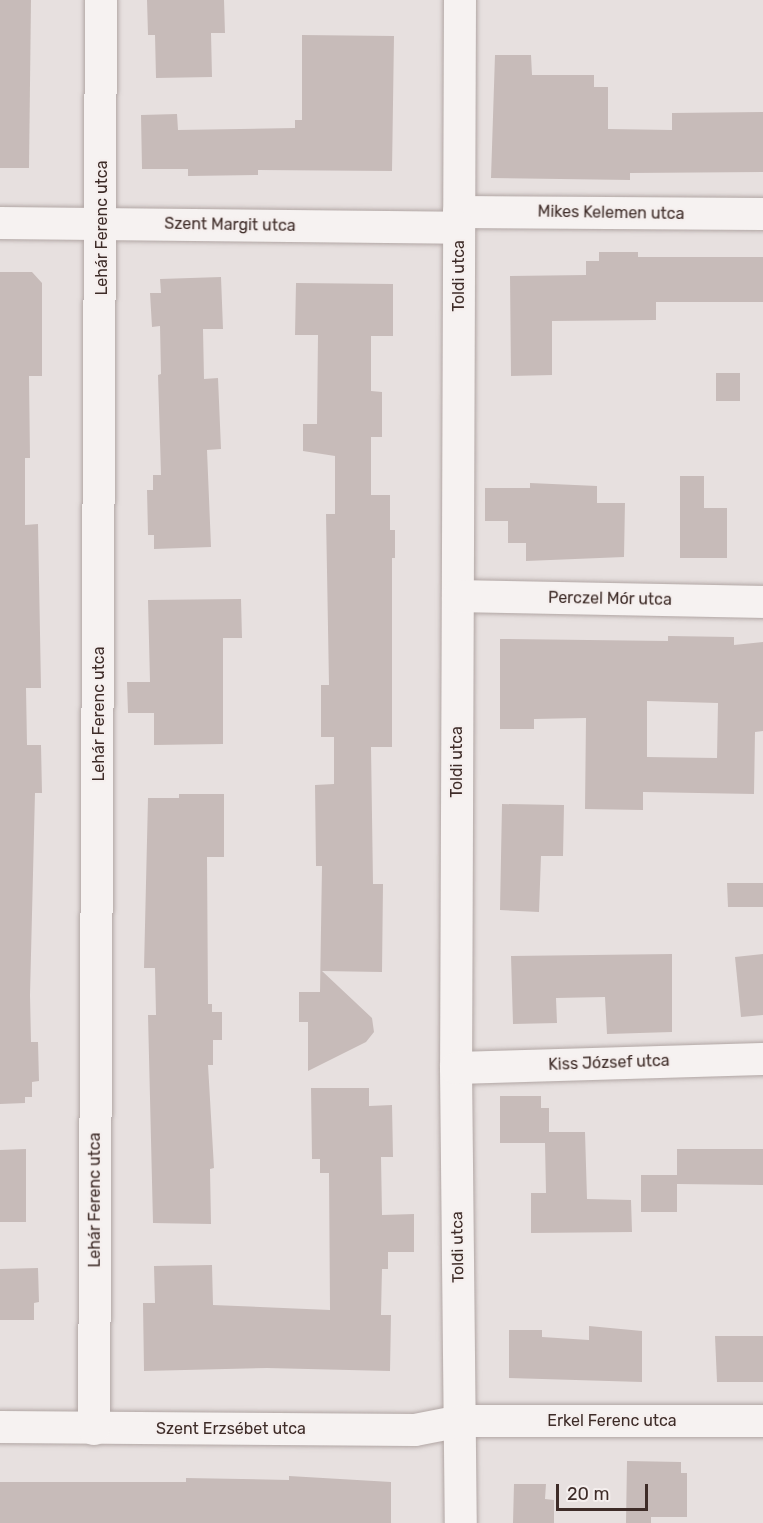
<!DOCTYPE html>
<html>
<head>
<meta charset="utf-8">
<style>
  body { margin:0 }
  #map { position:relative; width:763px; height:1523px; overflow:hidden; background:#e7e0df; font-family:Rubik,sans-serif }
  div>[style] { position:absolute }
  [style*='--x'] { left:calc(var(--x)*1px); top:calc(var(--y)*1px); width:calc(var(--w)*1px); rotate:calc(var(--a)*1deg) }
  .building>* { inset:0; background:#c7bbb9 }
  .roads { filter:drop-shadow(0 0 2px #b1a6a4) drop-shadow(0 0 2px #b1a6a4) }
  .street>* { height:32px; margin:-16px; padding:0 16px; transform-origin:16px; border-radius:16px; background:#f6f2f1 }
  span { translate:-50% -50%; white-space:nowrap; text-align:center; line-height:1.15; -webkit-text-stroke:4.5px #f5efee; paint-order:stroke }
  .street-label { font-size:16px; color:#3e2c28 }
  .scale { position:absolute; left:556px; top:1484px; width:92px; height:27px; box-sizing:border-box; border:3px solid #3e2c28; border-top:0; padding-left:8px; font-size:18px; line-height:21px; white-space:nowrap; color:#3e2c28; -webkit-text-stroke:4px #f5efee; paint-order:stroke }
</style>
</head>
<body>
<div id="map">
  <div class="building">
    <i style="clip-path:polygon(0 0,31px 0,29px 168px,0 168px)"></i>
    <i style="clip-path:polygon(147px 0,224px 0,225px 33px,211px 33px,212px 77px,156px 78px,155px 35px,148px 35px)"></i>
    <i style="clip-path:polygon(302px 35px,394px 36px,392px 171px,258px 170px,258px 175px,188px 176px,188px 169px,142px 169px,141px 115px,177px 114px,178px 130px,295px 128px,295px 120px,302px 120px)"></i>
    <i style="clip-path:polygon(495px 55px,531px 55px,532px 75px,594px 75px,594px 87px,608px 87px,608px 129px,672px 130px,672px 113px,763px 112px,763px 172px,630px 173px,630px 180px,491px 178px)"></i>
    <i style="clip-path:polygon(599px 252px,638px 252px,638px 257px,763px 257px,763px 302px,656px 302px,656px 320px,552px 321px,552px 375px,511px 376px,510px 276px,586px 275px,586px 261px,599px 261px)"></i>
    <i style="clip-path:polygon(0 272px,32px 272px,42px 283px,42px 376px,29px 376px,30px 458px,25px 458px,25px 525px,38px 524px,41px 688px,26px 688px,27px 745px,41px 745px,42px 793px,35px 793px,30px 995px,31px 1042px,38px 1042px,39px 1081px,32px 1082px,32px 1097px,25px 1097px,25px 1103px,0 1104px)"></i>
    <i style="clip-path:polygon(221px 277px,223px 329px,203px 329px,204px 379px,218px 378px,221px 449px,207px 450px,211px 547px,154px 549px,154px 535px,148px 535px,147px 490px,153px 490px,153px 475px,161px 475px,158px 375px,161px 374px,160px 326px,152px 327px,150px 293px,161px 293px,160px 279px)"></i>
    <i style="clip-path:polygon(296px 283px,393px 284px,393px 336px,371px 336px,371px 391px,382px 392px,382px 437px,371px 437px,371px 495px,390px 495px,390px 530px,395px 530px,395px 558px,392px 558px,392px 747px,371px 747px,373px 884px,383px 884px,382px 972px,322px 971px,372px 1018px,374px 1032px,366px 1042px,308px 1071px,308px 1022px,299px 1022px,299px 992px,320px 992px,322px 866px,316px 866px,315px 785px,334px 784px,334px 737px,321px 737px,321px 685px,329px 685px,326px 514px,335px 514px,335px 456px,303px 451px,303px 424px,317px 424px,318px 335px,295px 335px)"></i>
    <i style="clip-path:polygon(716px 373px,740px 373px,740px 401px,716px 401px)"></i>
    <i style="clip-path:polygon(680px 476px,704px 476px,704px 508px,727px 508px,727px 558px,680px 558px)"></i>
    <i style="clip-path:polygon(530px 483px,597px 486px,597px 503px,625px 503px,624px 557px,526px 561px,526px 543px,508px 543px,508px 521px,485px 521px,485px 488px,530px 488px)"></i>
    <i style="clip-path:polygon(241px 599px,242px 638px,223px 638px,223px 744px,154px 745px,154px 713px,128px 713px,127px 682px,150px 682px,148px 600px)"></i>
    <i style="clip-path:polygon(evenodd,668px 636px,734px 637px,734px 645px,763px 642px,763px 731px,755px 732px,754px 794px,643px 792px,643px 810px,585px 809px,586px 718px,534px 719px,534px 729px,500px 729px,500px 639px,668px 641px,668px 636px,647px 701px,718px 703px,717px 758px,647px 757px,647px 701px)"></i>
    <i style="clip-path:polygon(179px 794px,224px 794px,224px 857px,207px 857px,208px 1004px,212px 1004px,212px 1012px,222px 1012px,222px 1040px,213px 1040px,213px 1065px,208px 1065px,214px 1168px,210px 1169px,211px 1224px,153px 1223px,148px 1015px,156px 1015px,155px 968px,144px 968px,148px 798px,179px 798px)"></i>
    <i style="clip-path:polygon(502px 804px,564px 805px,563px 856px,541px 856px,539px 912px,500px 910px)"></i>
    <i style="clip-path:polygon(727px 883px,763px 883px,763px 907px,728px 907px)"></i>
    <i style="clip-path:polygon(672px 954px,672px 1032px,607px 1034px,605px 997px,556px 998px,557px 1023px,513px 1024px,511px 956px)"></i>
    <i style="clip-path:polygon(763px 954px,763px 1015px,741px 1017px,735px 957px)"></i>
    <i style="clip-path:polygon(311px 1088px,369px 1088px,369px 1106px,392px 1105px,393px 1157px,381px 1157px,382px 1215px,414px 1214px,414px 1252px,388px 1252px,388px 1269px,382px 1269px,381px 1315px,391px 1315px,390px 1371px,267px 1368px,144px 1371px,143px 1303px,155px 1303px,154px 1266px,212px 1265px,213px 1305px,330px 1310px,329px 1173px,320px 1173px,320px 1159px,312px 1159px)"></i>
    <i style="clip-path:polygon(500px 1096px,541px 1096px,541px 1108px,549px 1108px,549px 1132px,585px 1132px,587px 1199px,631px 1200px,632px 1232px,531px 1233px,531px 1193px,546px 1193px,545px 1143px,500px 1143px)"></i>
    <i style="clip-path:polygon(26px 1149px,26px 1222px,0 1222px,0 1150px)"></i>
    <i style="clip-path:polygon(677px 1149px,763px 1149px,763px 1185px,677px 1184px,677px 1212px,641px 1212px,641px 1175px,677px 1175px)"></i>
    <i style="clip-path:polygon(38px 1268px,39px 1302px,34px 1303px,34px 1320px,0 1320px,0 1269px)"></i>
    <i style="clip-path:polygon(589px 1326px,642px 1331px,642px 1382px,509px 1378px,509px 1330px,542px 1330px,542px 1337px,589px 1340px)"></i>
    <i style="clip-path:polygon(715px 1336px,763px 1336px,763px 1382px,717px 1382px)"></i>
    <i style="clip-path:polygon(627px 1461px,681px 1462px,681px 1473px,687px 1473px,687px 1517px,651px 1517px,651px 1523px,626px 1523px)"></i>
    <i style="clip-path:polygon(289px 1476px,391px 1482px,391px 1523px,0 1523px,0 1482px,186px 1482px,186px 1478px,289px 1480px)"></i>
    <i style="clip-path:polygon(514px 1484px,546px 1484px,545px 1499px,554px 1500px,554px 1523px,513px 1523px)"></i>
  </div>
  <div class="roads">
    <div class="street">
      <i style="--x:460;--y:0;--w:1068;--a:90.21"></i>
      <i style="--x:456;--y:1068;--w:455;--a:89.4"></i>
      <i style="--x:459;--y:212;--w:304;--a:0.4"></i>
      <i style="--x:0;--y:223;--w:459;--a:0.6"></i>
      <i style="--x:458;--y:596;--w:305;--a:1.1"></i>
      <i style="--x:456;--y:1068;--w:307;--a:-1.7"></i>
      <i style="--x:0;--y:1427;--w:415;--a:0.4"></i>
      <i style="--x:415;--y:1430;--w:47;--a:-11.1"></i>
      <i style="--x:461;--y:1421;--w:302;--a:0"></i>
      <i style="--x:94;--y:1429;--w:1429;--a:-89.72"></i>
    </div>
  </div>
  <div class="street-label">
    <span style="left:611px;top:213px;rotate:1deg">Mikes Kelemen utca</span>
    <span style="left:230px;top:225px;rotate:1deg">Szent Margit utca</span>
    <span style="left:102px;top:228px;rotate:-90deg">Lehár Ferenc utca</span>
    <span style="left:459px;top:276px;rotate:-90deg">Toldi utca</span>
    <span style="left:610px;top:599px;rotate:1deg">Perczel Mór utca</span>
    <span style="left:99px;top:714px;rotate:-90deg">Lehár Ferenc utca</span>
    <span style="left:457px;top:762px;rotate:-90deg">Toldi utca</span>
    <span style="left:609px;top:1063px;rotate:-2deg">Kiss József utca</span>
    <span style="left:95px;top:1200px;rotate:-90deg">Lehár Ferenc utca</span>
    <span style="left:458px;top:1247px;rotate:-91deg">Toldi utca</span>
    <span style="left:612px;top:1421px">Erkel Ferenc utca</span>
    <span style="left:231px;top:1429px">Szent Erzsébet utca</span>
  </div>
  <div class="scale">20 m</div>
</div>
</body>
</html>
